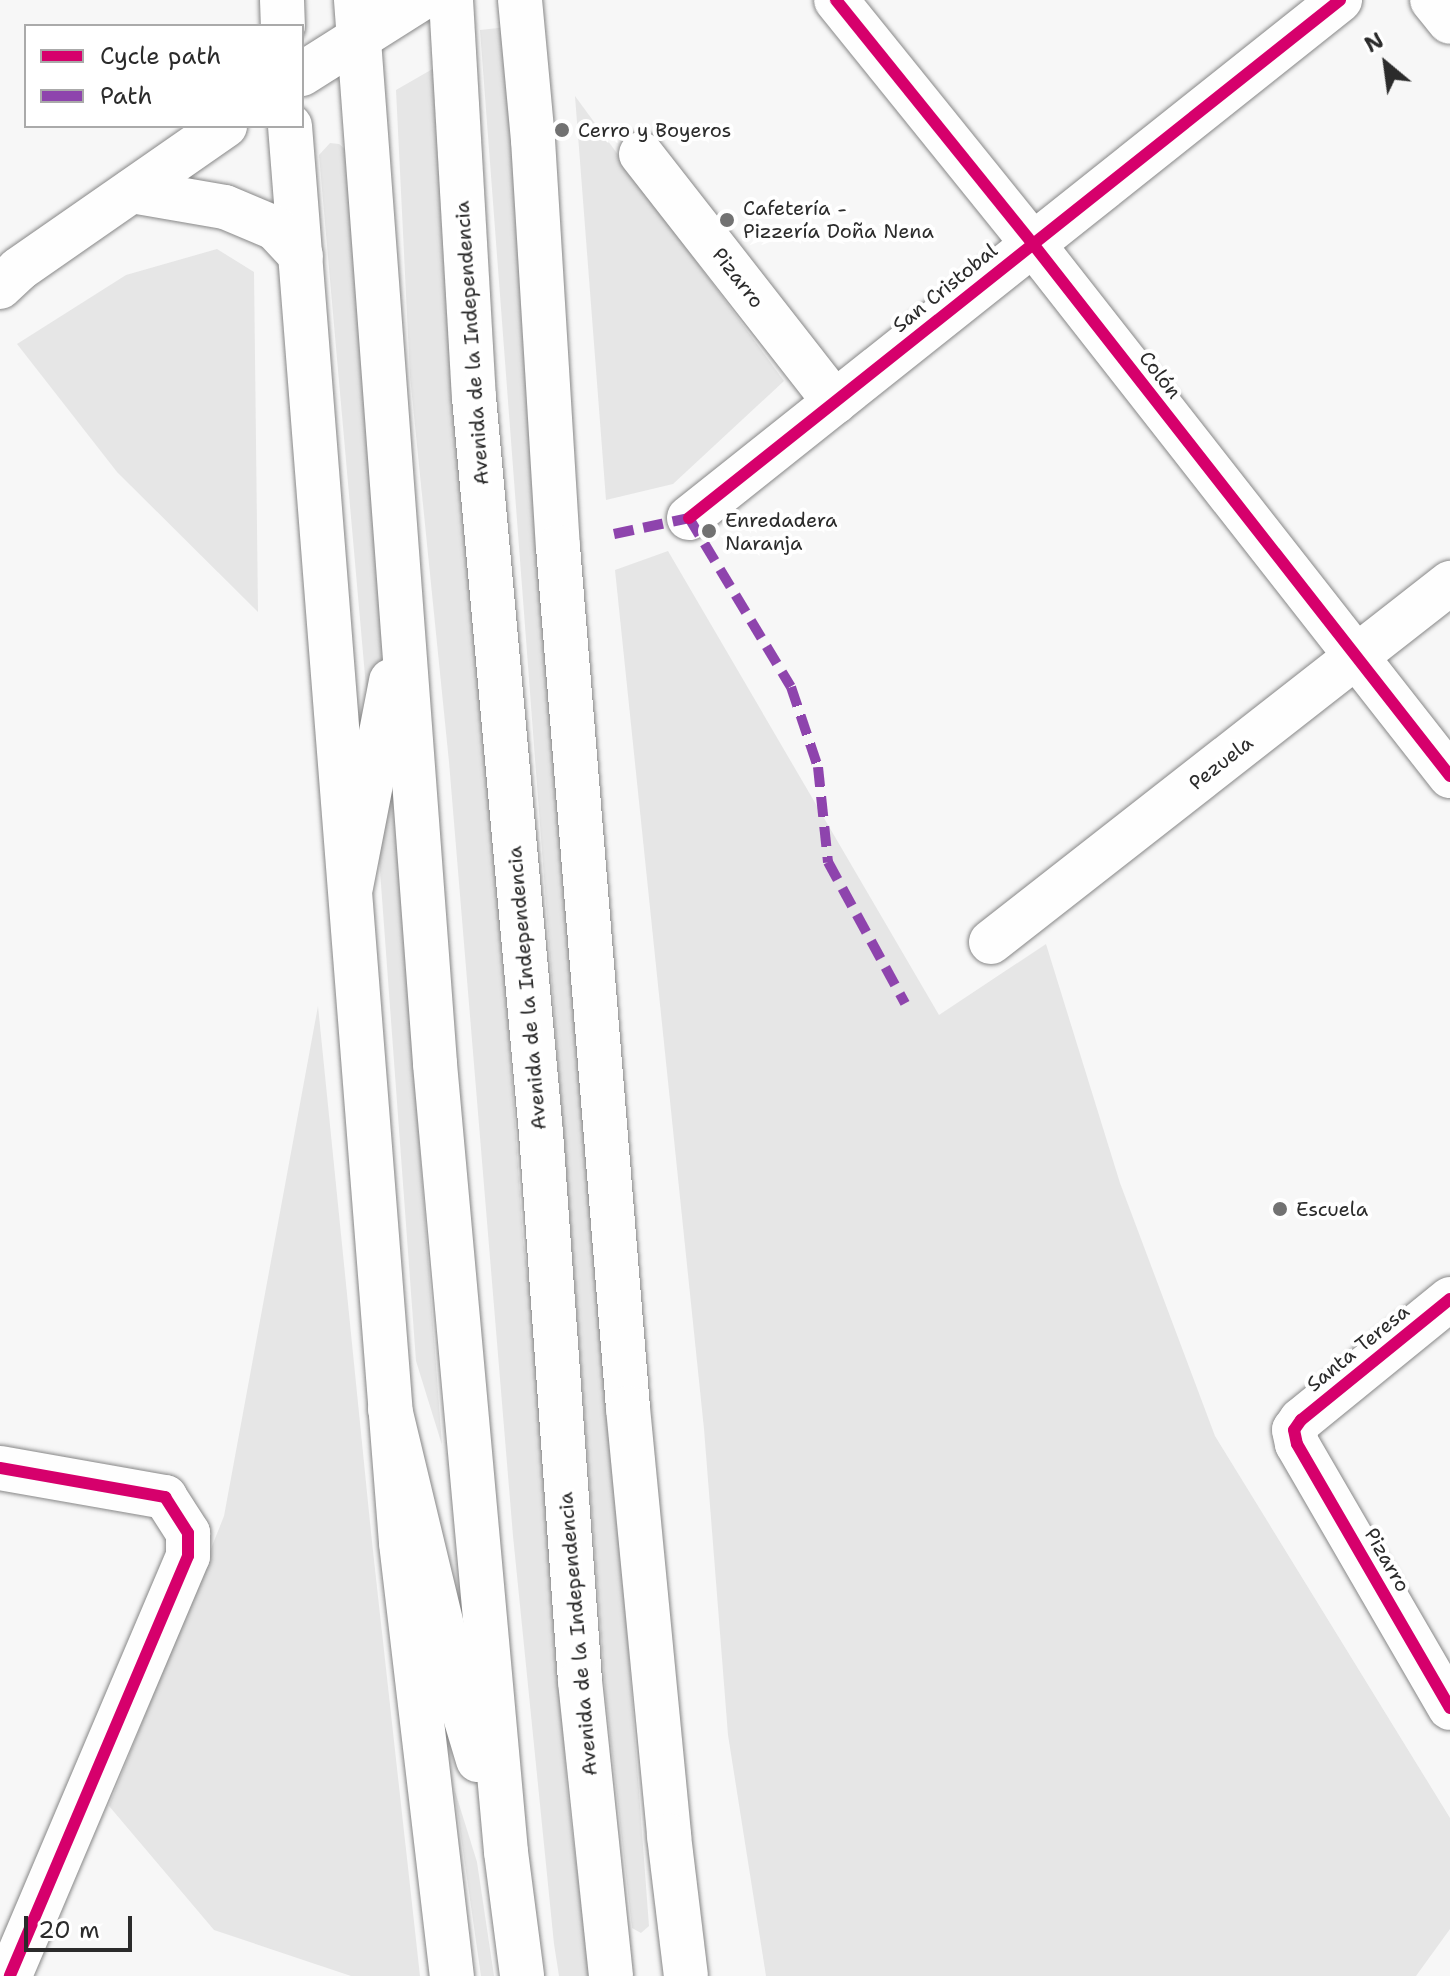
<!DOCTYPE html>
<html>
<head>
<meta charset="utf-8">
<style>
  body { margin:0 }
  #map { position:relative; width:1450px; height:1976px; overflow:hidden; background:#f7f7f7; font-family:"Shantell Sans",sans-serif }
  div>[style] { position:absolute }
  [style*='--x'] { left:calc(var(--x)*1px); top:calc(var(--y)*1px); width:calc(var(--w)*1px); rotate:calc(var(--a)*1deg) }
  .green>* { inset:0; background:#e6e6e6 }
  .roads { filter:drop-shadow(0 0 2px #878787) drop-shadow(0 0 2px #878787) }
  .minor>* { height:44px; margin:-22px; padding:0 22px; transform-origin:22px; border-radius:22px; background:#fefefe }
  .major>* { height:44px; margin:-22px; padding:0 22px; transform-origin:22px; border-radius:22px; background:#fefefe }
  .highway>* { height:44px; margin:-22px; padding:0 22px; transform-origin:22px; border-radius:22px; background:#fefefe }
  .quiet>* { height:10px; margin-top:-5px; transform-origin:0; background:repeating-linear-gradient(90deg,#8e44ad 0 20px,transparent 0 30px) }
  .cycleway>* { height:12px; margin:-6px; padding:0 6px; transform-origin:6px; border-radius:6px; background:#d6006c }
  .dots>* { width:22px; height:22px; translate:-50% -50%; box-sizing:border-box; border:4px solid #fff; border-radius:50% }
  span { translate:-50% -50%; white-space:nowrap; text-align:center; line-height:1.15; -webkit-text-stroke:8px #fff; paint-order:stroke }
  .poi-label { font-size:20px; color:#2b2b2b }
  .left { translate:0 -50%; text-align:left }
  .street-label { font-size:20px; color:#2b2b2b }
  .legend { position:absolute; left:24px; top:24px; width:280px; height:104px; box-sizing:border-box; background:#fff; border:2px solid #aaa; margin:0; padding:10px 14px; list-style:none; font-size:24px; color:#2b2b2b }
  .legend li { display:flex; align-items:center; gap:16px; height:40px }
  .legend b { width:40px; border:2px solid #aaa }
  .north { position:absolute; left:1346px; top:24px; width:80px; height:80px; -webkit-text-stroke:6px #fff; paint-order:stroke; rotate:331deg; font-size:22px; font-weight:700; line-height:32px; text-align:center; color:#2b2b2b }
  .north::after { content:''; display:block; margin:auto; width:28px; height:36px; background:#2b2b2b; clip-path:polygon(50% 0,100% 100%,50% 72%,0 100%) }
  .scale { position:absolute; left:24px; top:1916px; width:108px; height:36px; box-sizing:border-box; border:4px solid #2b2b2b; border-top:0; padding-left:10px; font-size:24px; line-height:28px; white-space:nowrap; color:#2b2b2b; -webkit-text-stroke:6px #fff; paint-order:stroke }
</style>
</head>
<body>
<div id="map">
  <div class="green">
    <i style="clip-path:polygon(507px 27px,649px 1926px,641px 1933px,632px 1928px,606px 1699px,480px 30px)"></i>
    <i style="clip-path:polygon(436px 67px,495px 832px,523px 1240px,537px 1342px,567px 1789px,590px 1976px,559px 1976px,554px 1944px,513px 1536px,449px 762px,410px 376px,396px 90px)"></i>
    <i style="clip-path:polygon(575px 96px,784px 381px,673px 484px,606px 500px)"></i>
    <i style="clip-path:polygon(330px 143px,339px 144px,345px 149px,442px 1445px,416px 1361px,369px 721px,319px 155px)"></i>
    <i style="clip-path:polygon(217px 249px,254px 272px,258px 612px,117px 472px,17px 344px,126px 275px)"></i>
    <i style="clip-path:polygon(668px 551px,939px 1015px,1046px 944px,1120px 1183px,1215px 1436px,1450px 1818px,1450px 1929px,1416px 1976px,766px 1976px,728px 1735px,704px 1429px,615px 570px)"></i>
    <i style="clip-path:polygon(318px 1006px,372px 1542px,420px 1976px,351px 1976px,214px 1930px,109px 1806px,224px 1516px)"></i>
    <i style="clip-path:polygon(454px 1788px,477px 1862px,494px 1976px,481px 1976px)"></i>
  </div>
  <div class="roads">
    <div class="minor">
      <i style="--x:836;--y:0;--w:314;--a:51.1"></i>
      <i style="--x:1033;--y:244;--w:676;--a:51.91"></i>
      <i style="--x:1432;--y:0;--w:28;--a:51"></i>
      <i style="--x:641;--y:154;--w:315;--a:52"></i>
      <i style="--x:689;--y:518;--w:832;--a:-38.51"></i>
      <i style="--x:991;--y:942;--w:583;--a:-38.03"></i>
      <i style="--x:1450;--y:1299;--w:192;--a:140.9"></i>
      <i style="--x:1301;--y:1420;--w:12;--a:125"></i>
      <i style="--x:1294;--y:1430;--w:14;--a:78"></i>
      <i style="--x:1297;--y:1444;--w:305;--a:59.9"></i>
      <i style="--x:0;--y:1468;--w:168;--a:10"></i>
      <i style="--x:165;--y:1497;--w:43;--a:57.4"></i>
      <i style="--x:188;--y:1533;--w:23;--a:90"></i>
      <i style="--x:188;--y:1556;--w:456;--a:113"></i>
    </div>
    <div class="major">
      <i style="--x:282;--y:0;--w:26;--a:88"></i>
      <i style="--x:520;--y:0;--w:141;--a:84.7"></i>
      <i style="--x:533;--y:140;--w:408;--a:86.5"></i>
      <i style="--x:558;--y:547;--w:864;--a:85.35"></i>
      <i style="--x:628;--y:1408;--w:430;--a:84.5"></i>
      <i style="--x:669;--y:1836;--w:141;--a:83.1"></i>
      <i style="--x:302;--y:74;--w:138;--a:-32.3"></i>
      <i style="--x:290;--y:126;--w:1421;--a:85.52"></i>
      <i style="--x:401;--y:1543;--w:436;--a:83.3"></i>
      <i style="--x:132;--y:191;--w:94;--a:9.8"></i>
      <i style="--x:225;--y:207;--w:54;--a:22.8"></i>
      <i style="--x:275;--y:228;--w:38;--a:47"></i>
      <i style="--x:0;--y:287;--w:26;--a:-43"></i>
      <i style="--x:19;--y:269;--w:251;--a:-34.8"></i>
    </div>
    <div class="highway">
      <i style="--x:356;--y:0;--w:1067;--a:85.75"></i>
      <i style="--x:435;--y:1064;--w:791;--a:84.85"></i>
      <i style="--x:506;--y:1852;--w:125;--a:82.6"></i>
      <i style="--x:451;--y:0;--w:398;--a:86.7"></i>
      <i style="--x:474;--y:397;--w:739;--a:84.8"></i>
      <i style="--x:541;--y:1133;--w:549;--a:85.93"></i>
      <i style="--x:580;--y:1681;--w:297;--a:84"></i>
      <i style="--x:351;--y:887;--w:210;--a:-79"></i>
      <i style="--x:390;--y:1409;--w:292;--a:76.5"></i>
      <i style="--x:458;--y:1693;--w:70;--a:73.4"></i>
    </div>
  </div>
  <div class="quiet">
    <i style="--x:614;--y:534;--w:77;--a:-12"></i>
    <i style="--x:689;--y:518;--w:197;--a:58.9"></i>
    <i style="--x:791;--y:687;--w:84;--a:71.4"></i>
    <i style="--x:818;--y:767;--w:96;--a:84"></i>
    <i style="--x:828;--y:862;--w:161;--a:61.4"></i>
  </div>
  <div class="cycleway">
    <i style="--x:836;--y:0;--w:314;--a:51.1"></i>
    <i style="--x:1033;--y:244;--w:676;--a:51.91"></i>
    <i style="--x:689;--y:518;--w:832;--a:-38.51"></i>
    <i style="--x:1450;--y:1299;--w:192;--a:140.9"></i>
    <i style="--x:1301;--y:1420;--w:12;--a:125"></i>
    <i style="--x:1294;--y:1430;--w:14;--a:78"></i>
    <i style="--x:1297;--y:1444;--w:305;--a:59.9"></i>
    <i style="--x:0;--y:1468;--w:168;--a:10"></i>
    <i style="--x:165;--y:1497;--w:43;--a:57.4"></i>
    <i style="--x:188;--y:1533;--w:23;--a:90"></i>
    <i style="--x:188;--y:1556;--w:456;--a:113"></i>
  </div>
  <div class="dots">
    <i style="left:562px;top:130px;background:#727272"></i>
    <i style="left:727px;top:220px;background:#727272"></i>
    <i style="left:709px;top:531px;background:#727272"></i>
    <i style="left:1280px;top:1209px;background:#727272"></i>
  </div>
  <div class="poi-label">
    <span class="left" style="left:578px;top:130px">Cerro y Boyeros</span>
    <span class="left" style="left:743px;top:220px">Cafetería -<br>Pizzería Doña Nena</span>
    <span class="left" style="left:725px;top:532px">Enredadera<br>Naranja</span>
    <span class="left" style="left:1296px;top:1209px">Escuela</span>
  </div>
  <div class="street-label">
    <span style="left:738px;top:278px;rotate:52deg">Pizarro</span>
    <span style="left:945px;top:288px;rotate:-39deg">San Cristobal</span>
    <span style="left:472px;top:343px;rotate:-94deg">Avenida de la Independencia</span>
    <span style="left:1160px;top:375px;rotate:52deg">Colón</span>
    <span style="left:1221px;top:763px;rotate:-38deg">Pezuela</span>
    <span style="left:527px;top:988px;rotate:-95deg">Avenida de la Independencia</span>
    <span style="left:1358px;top:1348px;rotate:-39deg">Santa Teresa</span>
    <span style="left:1387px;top:1560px;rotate:60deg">Pizarro</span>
    <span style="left:578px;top:1634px;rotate:-95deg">Avenida de la Independencia</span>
  </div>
  <ul class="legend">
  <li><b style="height:10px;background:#d6006c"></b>Cycle path</li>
  <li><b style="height:10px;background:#8e44ad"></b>Path</li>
  </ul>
  <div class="north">N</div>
  <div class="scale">20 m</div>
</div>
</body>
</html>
